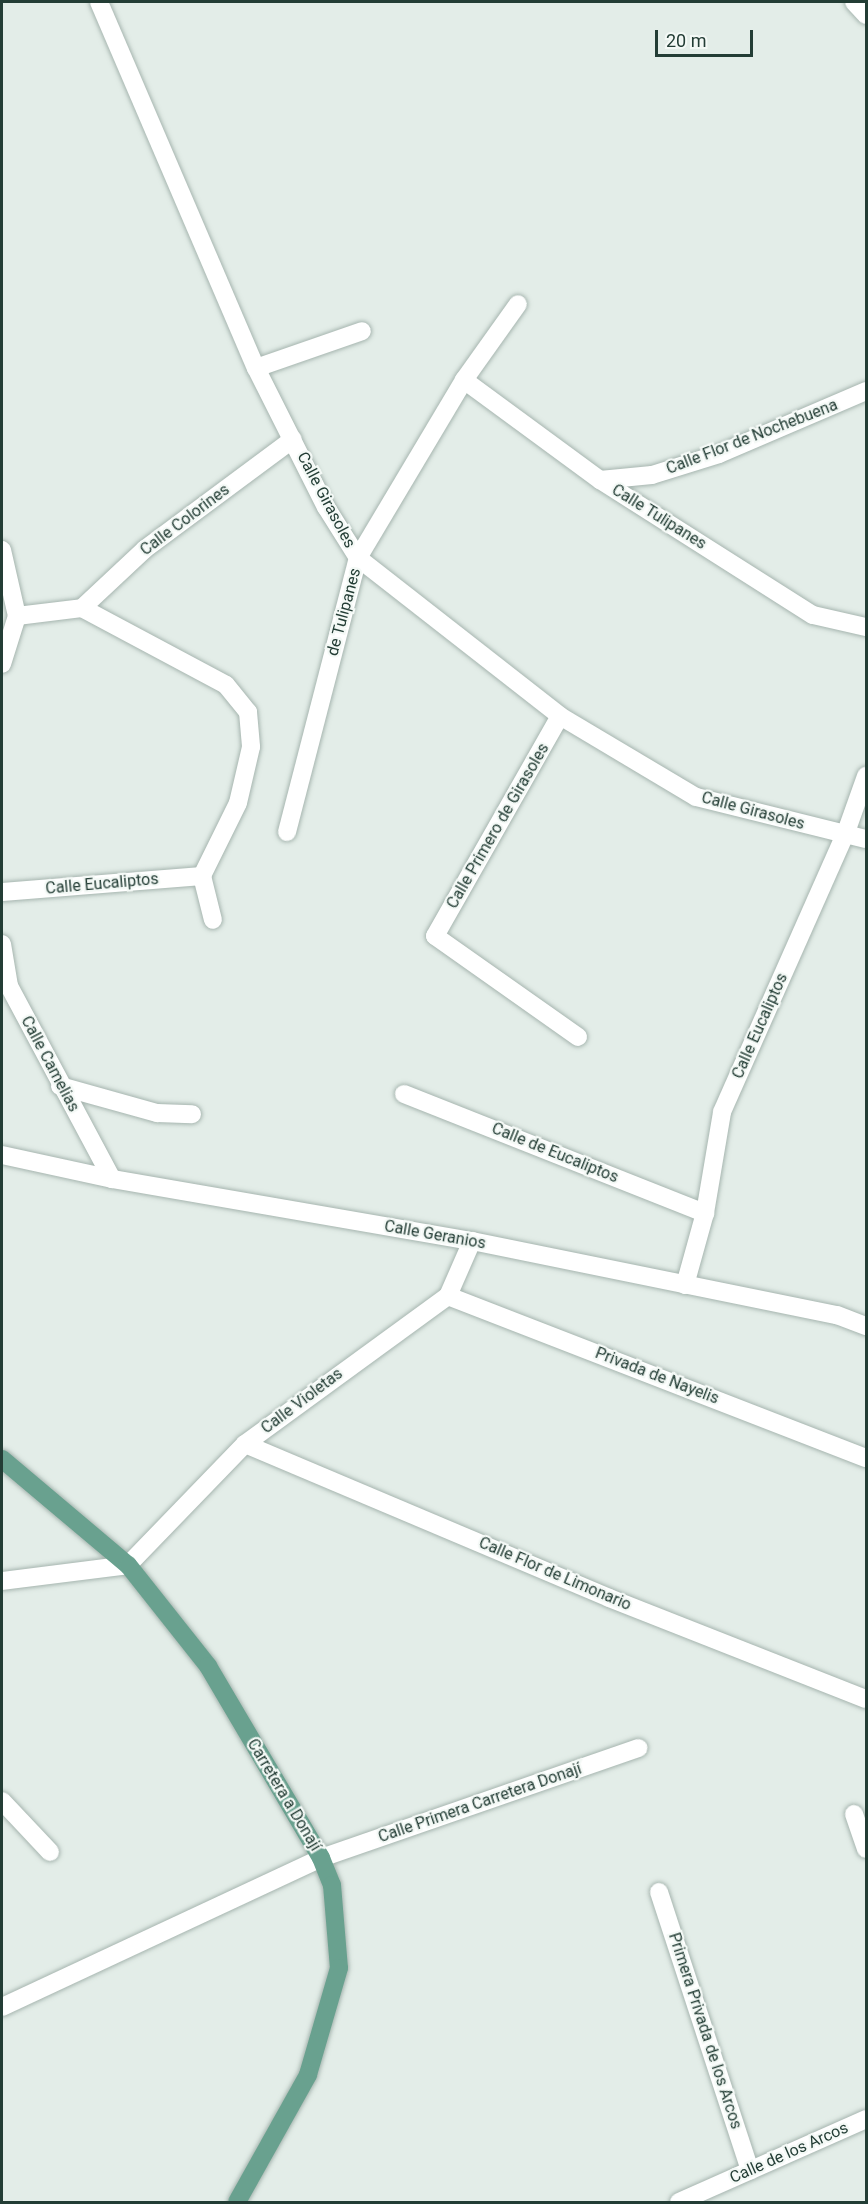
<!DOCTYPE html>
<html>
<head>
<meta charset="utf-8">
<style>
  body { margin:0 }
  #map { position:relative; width:868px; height:2204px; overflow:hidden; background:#e3ede8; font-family:Roboto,sans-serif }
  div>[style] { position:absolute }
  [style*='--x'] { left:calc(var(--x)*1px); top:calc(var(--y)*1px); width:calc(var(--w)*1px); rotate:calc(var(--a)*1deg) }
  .roads { filter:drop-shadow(0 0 2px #a6b5af) drop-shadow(0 0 2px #a6b5af) }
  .minor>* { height:18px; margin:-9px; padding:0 9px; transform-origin:9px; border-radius:9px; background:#fff }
  .major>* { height:18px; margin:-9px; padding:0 9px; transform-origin:9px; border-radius:9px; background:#69a18f }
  span { translate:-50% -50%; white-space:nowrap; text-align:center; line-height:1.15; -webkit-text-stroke:4.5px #f4f9f6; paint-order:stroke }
  .street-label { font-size:16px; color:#233d35 }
  .frame { position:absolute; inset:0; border:3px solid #233d35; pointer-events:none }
  .scale { position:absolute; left:655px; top:30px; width:98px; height:27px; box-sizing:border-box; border:3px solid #233d35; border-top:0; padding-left:8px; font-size:18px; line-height:21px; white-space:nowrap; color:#233d35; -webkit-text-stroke:4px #f4f9f6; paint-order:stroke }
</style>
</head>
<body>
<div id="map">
  <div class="roads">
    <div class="minor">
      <i style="--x:99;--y:2;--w:398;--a:66.8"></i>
      <i style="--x:256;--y:368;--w:156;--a:63.3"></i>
      <i style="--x:326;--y:507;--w:60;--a:57.9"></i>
      <i style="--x:358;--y:558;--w:256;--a:38"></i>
      <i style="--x:560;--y:716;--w:158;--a:30.8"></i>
      <i style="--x:696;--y:797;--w:175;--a:13.9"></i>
      <i style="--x:854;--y:2;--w:18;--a:47"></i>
      <i style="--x:256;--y:368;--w:112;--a:-19.2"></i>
      <i style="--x:464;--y:380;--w:169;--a:36.3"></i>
      <i style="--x:600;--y:480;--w:252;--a:32.4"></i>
      <i style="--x:813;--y:615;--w:54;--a:12.8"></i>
      <i style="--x:600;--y:480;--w:52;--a:-5.5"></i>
      <i style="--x:652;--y:475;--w:70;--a:-17.4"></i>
      <i style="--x:719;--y:454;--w:160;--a:-23.2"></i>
      <i style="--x:2;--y:550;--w:68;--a:77.2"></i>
      <i style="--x:17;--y:616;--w:50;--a:107.4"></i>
      <i style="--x:82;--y:608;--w:86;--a:-43.1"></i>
      <i style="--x:145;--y:549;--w:184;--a:-36.6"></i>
      <i style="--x:17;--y:616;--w:65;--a:-7"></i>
      <i style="--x:82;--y:608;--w:163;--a:28.1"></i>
      <i style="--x:226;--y:685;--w:35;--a:51"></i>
      <i style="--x:248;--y:712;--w:35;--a:85"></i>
      <i style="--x:251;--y:747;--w:57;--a:103.1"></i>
      <i style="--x:238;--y:803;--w:81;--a:116.3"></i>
      <i style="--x:202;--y:876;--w:45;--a:76"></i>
      <i style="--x:560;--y:716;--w:253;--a:119.6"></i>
      <i style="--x:435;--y:936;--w:175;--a:35.2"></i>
      <i style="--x:287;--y:832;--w:283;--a:-75.5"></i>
      <i style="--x:358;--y:558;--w:207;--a:-59.2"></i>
      <i style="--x:464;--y:380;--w:93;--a:-54.6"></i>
      <i style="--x:2;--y:892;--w:201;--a:-4.6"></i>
      <i style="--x:2;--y:944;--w:43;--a:80.5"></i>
      <i style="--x:9;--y:986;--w:219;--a:61.9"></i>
      <i style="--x:60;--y:1086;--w:101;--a:15.6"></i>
      <i style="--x:157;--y:1113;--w:35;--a:2"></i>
      <i style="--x:404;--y:1094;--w:324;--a:21.6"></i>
      <i style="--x:2;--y:1155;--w:113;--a:12.3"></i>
      <i style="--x:112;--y:1179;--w:365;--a:9.8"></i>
      <i style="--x:472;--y:1241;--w:372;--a:11.5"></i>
      <i style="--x:837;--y:1315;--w:31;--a:21"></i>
      <i style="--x:685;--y:1285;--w:75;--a:-74.5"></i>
      <i style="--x:705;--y:1213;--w:102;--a:-80.4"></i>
      <i style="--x:722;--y:1112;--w:303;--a:-66.1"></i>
      <i style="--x:845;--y:835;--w:63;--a:-70.4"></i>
      <i style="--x:448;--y:1296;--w:448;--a:21.2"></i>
      <i style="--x:245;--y:1444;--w:395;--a:22.9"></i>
      <i style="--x:609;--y:1598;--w:276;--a:21.5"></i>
      <i style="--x:2;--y:1581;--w:127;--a:-7.2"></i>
      <i style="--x:128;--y:1565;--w:168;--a:-46"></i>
      <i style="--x:245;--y:1444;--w:251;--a:-36.1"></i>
      <i style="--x:448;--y:1296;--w:60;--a:-66.4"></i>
      <i style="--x:2;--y:1801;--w:70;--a:46.7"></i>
      <i style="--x:854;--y:1814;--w:37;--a:71"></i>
      <i style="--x:659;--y:1892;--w:293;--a:71.9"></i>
      <i style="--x:2;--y:2007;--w:352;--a:-25"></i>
      <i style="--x:321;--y:1858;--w:336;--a:-19.1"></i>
      <i style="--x:679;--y:2202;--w:205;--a:-23.9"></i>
    </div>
    <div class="major">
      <i style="--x:2;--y:1459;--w:165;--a:40.1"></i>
      <i style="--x:128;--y:1565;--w:129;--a:51.6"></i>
      <i style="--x:208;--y:1666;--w:223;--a:59.5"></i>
      <i style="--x:321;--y:1858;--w:29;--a:68"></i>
      <i style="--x:332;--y:1885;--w:83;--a:85.2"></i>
      <i style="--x:339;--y:1968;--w:111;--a:106.2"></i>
      <i style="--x:308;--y:2075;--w:145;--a:119.2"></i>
    </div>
  </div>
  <div class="street-label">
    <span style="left:752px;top:437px;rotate:-21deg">Calle Flor de Nochebuena</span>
    <span style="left:326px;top:500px;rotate:62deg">Calle Girasoles</span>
    <span style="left:659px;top:517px;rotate:32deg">Calle Tulipanes</span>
    <span style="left:185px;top:520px;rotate:-37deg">Calle Colorines</span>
    <span style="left:344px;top:612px;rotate:-75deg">de Tulipanes</span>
    <span style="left:753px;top:811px;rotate:15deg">Calle Girasoles</span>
    <span style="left:498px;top:826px;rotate:-60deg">Calle Primero de Girasoles</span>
    <span style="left:102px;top:884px;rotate:-5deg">Calle Eucaliptos</span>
    <span style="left:760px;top:1026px;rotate:-66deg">Calle Eucaliptos</span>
    <span style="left:50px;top:1064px;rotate:62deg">Calle Camelias</span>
    <span style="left:555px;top:1153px;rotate:22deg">Calle de Eucaliptos</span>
    <span style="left:435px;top:1235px;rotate:10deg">Calle Geranios</span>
    <span style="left:657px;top:1376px;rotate:21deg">Privada de Nayelis</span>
    <span style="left:302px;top:1401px;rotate:-37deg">Calle Violetas</span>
    <span style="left:555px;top:1574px;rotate:23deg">Calle Flor de Limonario</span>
    <span style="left:284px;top:1795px;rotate:59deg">Carretera a Donají</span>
    <span style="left:480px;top:1803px;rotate:-19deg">Calle Primera Carretera Donají</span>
    <span style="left:705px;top:2031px;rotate:72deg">Primera Privada de los Arcos</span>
    <span style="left:789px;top:2153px;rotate:-24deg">Calle de los Arcos</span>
  </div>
  <div class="frame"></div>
  <div class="scale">20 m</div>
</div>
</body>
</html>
